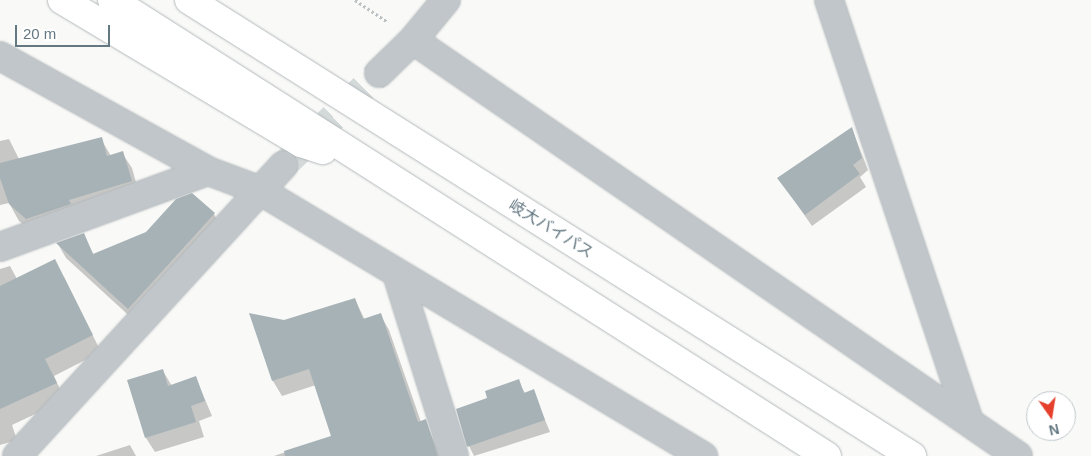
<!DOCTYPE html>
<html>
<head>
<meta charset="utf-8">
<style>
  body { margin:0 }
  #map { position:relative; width:1091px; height:456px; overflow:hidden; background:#f9f9f7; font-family:Helvetica,"Noto Sans JP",sans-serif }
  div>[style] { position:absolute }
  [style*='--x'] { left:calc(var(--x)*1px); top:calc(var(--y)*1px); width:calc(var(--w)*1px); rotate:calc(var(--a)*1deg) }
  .shadow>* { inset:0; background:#0003 }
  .building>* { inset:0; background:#a7b2b6 }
  .minor-tunnel>* { height:28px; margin-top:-14px; transform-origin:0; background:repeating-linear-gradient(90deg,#d4d9da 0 28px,transparent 0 42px) }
  .path>* { height:3px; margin-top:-1.5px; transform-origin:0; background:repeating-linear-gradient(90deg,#babfc1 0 2.5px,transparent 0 5px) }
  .roads { filter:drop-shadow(0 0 1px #b3b9bc) drop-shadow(0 0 1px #b3b9bc) }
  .minor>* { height:28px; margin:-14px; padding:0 14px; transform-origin:14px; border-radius:14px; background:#c0c6c9 }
  .highway>* { height:28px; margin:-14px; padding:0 14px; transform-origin:14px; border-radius:14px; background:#fff }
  span { translate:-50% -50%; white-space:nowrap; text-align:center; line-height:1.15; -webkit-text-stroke:5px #fff; paint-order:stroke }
  .street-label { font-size:16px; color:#647882 }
  .north { position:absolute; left:1026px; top:391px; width:50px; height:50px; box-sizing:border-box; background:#fff; border:1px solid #c1c9cd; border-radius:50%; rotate:167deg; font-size:14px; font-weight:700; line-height:20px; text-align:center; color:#647882 }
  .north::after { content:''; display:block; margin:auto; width:18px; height:22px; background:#e4402b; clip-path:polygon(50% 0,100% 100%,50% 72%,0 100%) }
  .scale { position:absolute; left:15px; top:25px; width:95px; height:22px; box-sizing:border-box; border:2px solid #647882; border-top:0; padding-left:6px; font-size:15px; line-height:18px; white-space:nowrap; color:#647882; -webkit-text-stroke:4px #fff; paint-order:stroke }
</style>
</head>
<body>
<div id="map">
  <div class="shadow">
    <i style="clip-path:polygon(852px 129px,868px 170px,860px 177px,866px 187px,812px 226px,779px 179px)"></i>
    <i style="clip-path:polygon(9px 139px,19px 159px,101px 139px,111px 156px,122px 153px,132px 168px,140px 197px,36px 235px,19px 221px,9px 203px,0 205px,0 141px)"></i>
    <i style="clip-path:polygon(214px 214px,222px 229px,137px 323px,66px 258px,58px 244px,83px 235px,94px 255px,147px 233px)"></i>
    <i style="clip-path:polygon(10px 266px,17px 279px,64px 277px,101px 352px,54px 376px,65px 400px,12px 425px,17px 440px,0 445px,0 269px)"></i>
    <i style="clip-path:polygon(355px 300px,365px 320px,380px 314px,389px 330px,421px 422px,425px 421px,441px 456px,274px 456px,332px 436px,316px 385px,282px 396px,273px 381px,251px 315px,284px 322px)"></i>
    <i style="clip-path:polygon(163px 371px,172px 386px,196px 378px,212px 416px,199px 421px,204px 437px,155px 452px,146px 438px)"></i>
    <i style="clip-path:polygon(518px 381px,525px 393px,533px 391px,550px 432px,474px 456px,469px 446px,489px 399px)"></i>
    <i style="clip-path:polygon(130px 445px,136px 456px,96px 456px)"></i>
  </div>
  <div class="building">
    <i style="clip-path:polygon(852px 127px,862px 158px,853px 165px,860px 174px,805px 215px,777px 178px)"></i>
    <i style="clip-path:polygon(102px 137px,107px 156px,123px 151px,132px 181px,69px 200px,71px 204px,26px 219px,9px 204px,0 178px,0 163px)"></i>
    <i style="clip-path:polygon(192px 193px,215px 213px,128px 309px,56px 243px,84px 233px,93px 254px,146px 232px,176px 199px)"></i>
    <i style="clip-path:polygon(55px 259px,93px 335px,45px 359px,57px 383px,0 409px,0 286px)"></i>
    <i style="clip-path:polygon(355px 298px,363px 319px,381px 313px,418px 422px,426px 419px,438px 456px,285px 456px,284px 451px,331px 436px,309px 369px,272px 381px,249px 313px,284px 320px)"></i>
    <i style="clip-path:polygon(163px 369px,168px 386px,196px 376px,205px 401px,191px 406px,196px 422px,145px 438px,127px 380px)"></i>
    <i style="clip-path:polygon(519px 379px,524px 393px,534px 389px,545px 420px,467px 447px,456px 409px,487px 398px,485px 391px)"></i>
  </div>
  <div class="minor-tunnel">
    <i style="--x:283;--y:166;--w:134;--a:-44.1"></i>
  </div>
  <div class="path">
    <i style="--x:355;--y:0;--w:40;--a:34"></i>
  </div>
  <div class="roads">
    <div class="minor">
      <i style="--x:829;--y:0;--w:444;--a:71.6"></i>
      <i style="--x:413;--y:40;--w:734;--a:34.51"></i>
      <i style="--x:0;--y:56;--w:238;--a:28.9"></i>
      <i style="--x:208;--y:171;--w:54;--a:20.4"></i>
      <i style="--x:259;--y:190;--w:518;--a:30.93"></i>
      <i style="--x:379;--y:73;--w:47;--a:-44.1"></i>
      <i style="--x:413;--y:40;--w:52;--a:-50.5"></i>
      <i style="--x:0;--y:247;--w:221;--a:-20.1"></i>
      <i style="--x:397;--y:274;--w:191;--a:72.6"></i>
      <i style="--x:17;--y:456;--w:394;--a:-47.5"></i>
    </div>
    <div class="highway">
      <i style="--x:62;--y:0;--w:279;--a:30.9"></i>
      <i style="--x:301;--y:143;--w:23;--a:18"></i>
      <i style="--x:112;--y:0;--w:848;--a:32.53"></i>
      <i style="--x:189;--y:0;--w:855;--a:32.24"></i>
    </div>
  </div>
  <div class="street-label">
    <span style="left:551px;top:229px;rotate:32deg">岐大バイパス</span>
  </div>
  <div class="north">N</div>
  <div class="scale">20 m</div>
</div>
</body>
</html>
